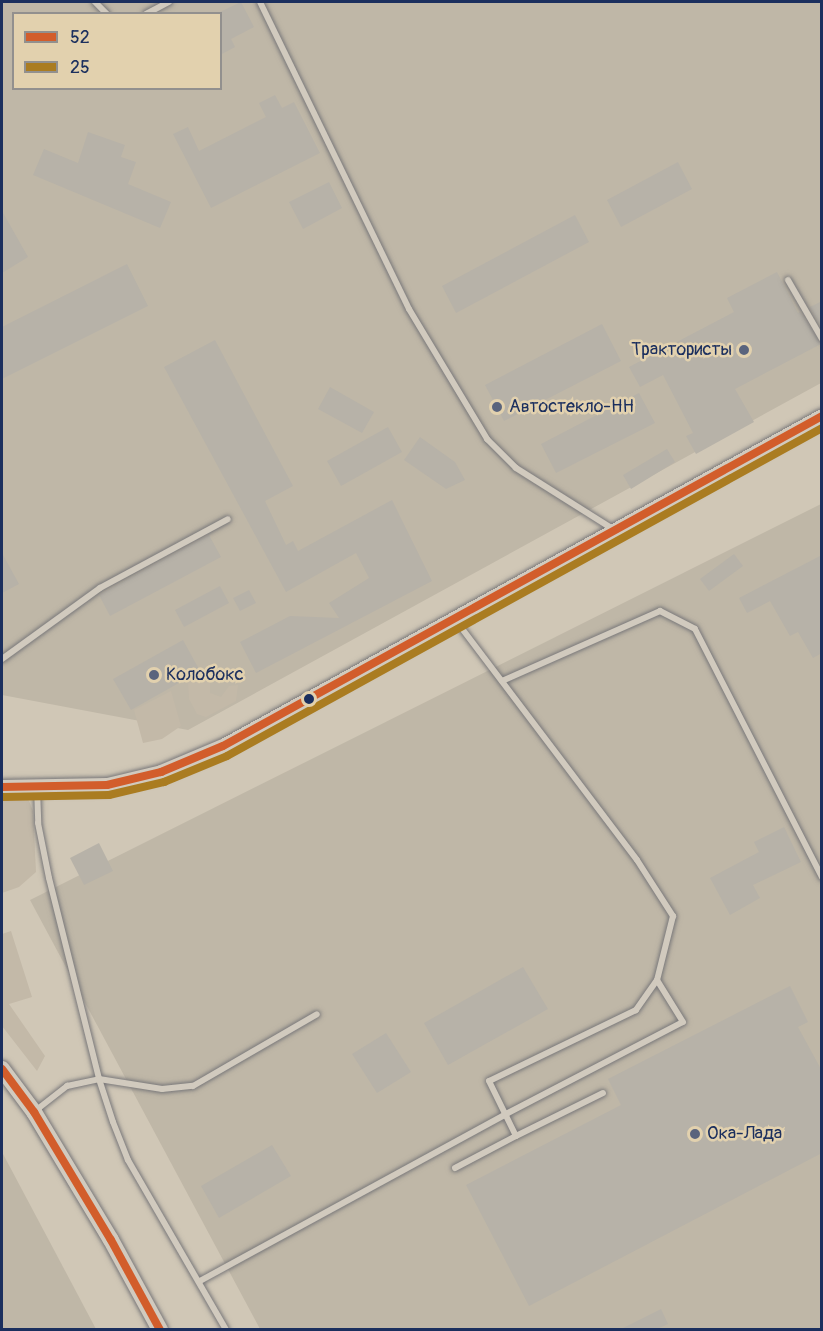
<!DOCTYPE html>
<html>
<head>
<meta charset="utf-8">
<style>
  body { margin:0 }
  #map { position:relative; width:823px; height:1331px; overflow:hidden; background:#d0c7b6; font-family:Pangolin,sans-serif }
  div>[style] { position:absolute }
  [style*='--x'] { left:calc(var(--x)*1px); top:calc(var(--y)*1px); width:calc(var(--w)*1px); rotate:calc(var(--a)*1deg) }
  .built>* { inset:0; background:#bfb7a7 }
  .green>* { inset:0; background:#c3b9a8 }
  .building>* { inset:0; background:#b7b2a8 }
  .roads { filter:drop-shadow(0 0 2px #79787a) drop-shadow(0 0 2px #79787a) }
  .service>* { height:6px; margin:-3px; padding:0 3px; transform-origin:3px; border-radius:3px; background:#d1cabe }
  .tertiary>* { height:15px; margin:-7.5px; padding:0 7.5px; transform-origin:7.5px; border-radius:7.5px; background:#d1cabe }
  .secondary>* { height:16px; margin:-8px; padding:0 8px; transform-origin:8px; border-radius:8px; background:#d1cabe }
  .bus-1>* { height:8px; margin:-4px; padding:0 4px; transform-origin:4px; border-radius:4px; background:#d25d2b }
  .bus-2>* { height:8px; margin:-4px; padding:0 4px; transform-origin:4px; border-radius:4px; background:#aa7c21 }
  .dots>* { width:16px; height:16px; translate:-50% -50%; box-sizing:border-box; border:3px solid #e2d1ae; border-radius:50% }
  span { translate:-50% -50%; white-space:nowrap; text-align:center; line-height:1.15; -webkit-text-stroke:5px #e2d1ae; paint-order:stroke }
  .poi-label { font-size:18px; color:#1b2f5e }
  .right { translate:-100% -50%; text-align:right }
  .left { translate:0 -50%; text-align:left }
  .frame { position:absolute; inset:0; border:3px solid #1b2f5e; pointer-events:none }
  .legend { position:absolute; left:12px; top:12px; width:210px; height:78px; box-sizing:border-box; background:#e2d1ae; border:2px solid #92908e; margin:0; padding:8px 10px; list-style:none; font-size:18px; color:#1b2f5e }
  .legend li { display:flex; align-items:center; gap:12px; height:30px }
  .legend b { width:30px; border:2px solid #92908e }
</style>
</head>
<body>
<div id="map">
  <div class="built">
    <i style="clip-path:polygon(evenodd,2px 2px,821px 2px,821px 383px,188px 730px,2px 695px,2px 2px,14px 14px,220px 14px,220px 88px,14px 88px,14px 14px)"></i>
    <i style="clip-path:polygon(821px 504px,821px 1329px,260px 1329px,30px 900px)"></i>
    <i style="clip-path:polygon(2px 1152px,96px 1329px,2px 1329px)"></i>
  </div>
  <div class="green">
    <i style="clip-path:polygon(210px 668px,210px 693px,221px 697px,229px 686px,238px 685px,236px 701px,206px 717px,197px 714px,189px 699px,188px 681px)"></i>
    <i style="clip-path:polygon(171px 691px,181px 726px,162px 739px,143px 743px,134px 710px)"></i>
    <i style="clip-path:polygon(25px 791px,33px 811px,36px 872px,19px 887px,2px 893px,2px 792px)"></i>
    <i style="clip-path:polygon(11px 931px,32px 997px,9px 1004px,45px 1056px,37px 1071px,2px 1026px,2px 934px)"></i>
  </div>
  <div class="building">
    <i style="clip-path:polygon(241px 2px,254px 27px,231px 39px,235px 47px,220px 55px,220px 12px)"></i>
    <i style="clip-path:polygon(275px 95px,282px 108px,294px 102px,320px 153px,211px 208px,173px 134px,188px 127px,199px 151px,266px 117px,259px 103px)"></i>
    <i style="clip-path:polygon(88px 132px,125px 145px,121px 157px,136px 162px,128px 184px,171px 202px,160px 228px,33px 175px,44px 149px,78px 163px)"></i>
    <i style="clip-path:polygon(678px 162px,692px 189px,621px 227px,607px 200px)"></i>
    <i style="clip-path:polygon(329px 182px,342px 208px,303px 229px,289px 202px)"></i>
    <i style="clip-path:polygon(2px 211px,28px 257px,2px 273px)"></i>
    <i style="clip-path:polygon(575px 215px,589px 242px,456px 313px,442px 286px)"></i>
    <i style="clip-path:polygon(127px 264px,148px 306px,2px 379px,2px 327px)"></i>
    <i style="clip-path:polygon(777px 272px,798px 313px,800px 312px,821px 344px,735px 389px,754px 422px,696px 454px,686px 436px,693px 433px,663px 375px,640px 387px,629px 367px,734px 312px,727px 298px)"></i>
    <i style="clip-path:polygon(822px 301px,822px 328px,810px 307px)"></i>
    <i style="clip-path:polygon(602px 324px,621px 361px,504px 421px,485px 385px)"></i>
    <i style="clip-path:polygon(215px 340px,293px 486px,265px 501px,286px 545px,293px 541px,298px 551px,392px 500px,432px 581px,256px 673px,240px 642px,290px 616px,339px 618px,329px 603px,369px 578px,356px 553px,286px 592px,164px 367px)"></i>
    <i style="clip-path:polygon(330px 387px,374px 412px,362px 433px,318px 409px)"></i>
    <i style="clip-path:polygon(639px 393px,655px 423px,556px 473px,541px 444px)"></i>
    <i style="clip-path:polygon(388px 427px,402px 452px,341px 486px,327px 461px)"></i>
    <i style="clip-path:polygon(420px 437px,455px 462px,465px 480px,446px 489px,404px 460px)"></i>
    <i style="clip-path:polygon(667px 449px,675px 462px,631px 489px,623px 475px)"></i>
    <i style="clip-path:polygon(209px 535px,221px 557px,110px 616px,99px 595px)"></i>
    <i style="clip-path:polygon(2px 553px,19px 584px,2px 593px)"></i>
    <i style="clip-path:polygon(734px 554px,743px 566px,709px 591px,700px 579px)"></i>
    <i style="clip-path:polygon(822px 555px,822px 653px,813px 658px,798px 632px,790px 636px,770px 601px,747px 613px,739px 598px)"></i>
    <i style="clip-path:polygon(220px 586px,229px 603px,184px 627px,175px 610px)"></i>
    <i style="clip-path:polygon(249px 590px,256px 603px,240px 611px,233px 598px)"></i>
    <i style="clip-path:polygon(183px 640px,200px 671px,131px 710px,113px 679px)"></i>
    <i style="clip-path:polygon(784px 827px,801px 862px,753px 885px,760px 898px,730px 915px,710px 878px,759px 852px,754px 842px)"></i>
    <i style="clip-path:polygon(99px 843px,113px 871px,84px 885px,70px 858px)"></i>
    <i style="clip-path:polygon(523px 967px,548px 1009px,448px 1065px,424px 1023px)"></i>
    <i style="clip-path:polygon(790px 986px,808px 1022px,798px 1027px,822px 1071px,822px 1153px,529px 1306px,466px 1185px,621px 1105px,608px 1079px)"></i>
    <i style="clip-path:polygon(386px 1033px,411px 1072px,377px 1093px,352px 1054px)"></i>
    <i style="clip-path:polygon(272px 1145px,291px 1176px,219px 1218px,201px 1186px)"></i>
    <i style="clip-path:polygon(661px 1309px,668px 1324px,657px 1329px,621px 1329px)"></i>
  </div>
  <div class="roads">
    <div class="service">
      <i style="--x:95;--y:2;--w:17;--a:45"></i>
      <i style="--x:260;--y:2;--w:341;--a:64.1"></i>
      <i style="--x:409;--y:309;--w:152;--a:59"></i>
      <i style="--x:487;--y:439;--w:41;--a:45"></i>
      <i style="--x:516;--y:468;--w:115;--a:32.2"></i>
      <i style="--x:146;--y:14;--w:26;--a:-28"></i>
      <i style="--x:788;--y:280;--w:68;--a:60"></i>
      <i style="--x:454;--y:618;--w:303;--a:52.9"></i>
      <i style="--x:637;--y:860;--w:67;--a:57.3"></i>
      <i style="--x:673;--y:916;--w:66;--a:104"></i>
      <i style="--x:657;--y:980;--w:37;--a:125"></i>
      <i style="--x:636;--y:1010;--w:163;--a:154.2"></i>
      <i style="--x:489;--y:1081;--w:61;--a:63.9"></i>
      <i style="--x:516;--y:1136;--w:97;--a:-26.3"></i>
      <i style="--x:2;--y:659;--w:121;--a:-35.9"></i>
      <i style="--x:100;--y:588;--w:145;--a:-28.3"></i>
      <i style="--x:502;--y:681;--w:173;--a:-23.9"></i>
      <i style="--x:660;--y:611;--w:39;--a:27"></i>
      <i style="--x:695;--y:629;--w:279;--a:62.9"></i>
      <i style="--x:37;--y:787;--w:36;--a:88"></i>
      <i style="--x:38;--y:823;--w:56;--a:78.7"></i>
      <i style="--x:49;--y:878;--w:207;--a:76"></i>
      <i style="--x:99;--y:1079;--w:45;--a:72"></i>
      <i style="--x:113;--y:1122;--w:41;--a:68.5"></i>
      <i style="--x:128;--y:1160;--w:196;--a:60"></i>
      <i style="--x:35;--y:1111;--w:41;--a:-38"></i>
      <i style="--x:67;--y:1086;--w:33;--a:-12"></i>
      <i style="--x:99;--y:1079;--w:64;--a:9"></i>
      <i style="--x:162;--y:1089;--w:31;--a:-6"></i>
      <i style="--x:193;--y:1086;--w:143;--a:-30.1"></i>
      <i style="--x:455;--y:1168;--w:69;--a:-27.7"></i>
      <i style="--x:200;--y:1281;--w:349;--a:-28.6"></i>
      <i style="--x:506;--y:1114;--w:199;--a:-27.5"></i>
      <i style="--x:683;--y:1022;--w:49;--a:-121.8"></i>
    </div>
    <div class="tertiary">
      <i style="--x:2;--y:787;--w:105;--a:-1.1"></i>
      <i style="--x:107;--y:785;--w:56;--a:-13.5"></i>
      <i style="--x:161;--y:772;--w:67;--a:-22.8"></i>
      <i style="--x:223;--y:746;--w:684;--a:-28.85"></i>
    </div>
    <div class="secondary">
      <i style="--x:2;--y:1069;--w:54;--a:53.3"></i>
      <i style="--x:34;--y:1112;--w:149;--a:59"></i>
      <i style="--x:111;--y:1240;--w:102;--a:61.4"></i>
    </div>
  </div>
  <div class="bus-1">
    <i style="--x:2;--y:787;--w:105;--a:-1.1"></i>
    <i style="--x:107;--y:785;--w:56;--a:-13.5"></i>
    <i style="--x:161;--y:772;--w:67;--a:-22.8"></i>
    <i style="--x:223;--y:746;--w:684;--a:-28.85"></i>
    <i style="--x:2;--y:1069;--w:54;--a:53.3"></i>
    <i style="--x:34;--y:1112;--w:149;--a:59"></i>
    <i style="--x:111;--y:1240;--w:102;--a:61.4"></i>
  </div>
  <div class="bus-2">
    <i style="--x:2;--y:797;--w:107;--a:-1.1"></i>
    <i style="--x:109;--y:795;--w:57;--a:-13.3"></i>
    <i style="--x:164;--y:782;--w:68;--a:-22.4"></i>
    <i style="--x:227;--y:756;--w:679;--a:-28.87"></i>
  </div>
  <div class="dots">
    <i style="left:744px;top:350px;background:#5a647d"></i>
    <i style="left:497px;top:407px;background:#5a647d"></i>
    <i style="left:154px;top:675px;background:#5a647d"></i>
    <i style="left:309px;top:699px;background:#1b2f5e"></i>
    <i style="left:695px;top:1134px;background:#5a647d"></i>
  </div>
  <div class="poi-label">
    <span class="right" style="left:732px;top:350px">Трактористы</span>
    <span class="left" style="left:509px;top:407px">Автостекло-НН</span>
    <span class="left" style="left:166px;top:675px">Колобокс</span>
    <span class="left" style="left:707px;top:1134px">Ока-Лада</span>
  </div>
  <div class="frame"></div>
  <ul class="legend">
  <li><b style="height:8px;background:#d25d2b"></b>52</li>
  <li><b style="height:8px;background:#aa7c21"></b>25</li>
  </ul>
</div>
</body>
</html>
